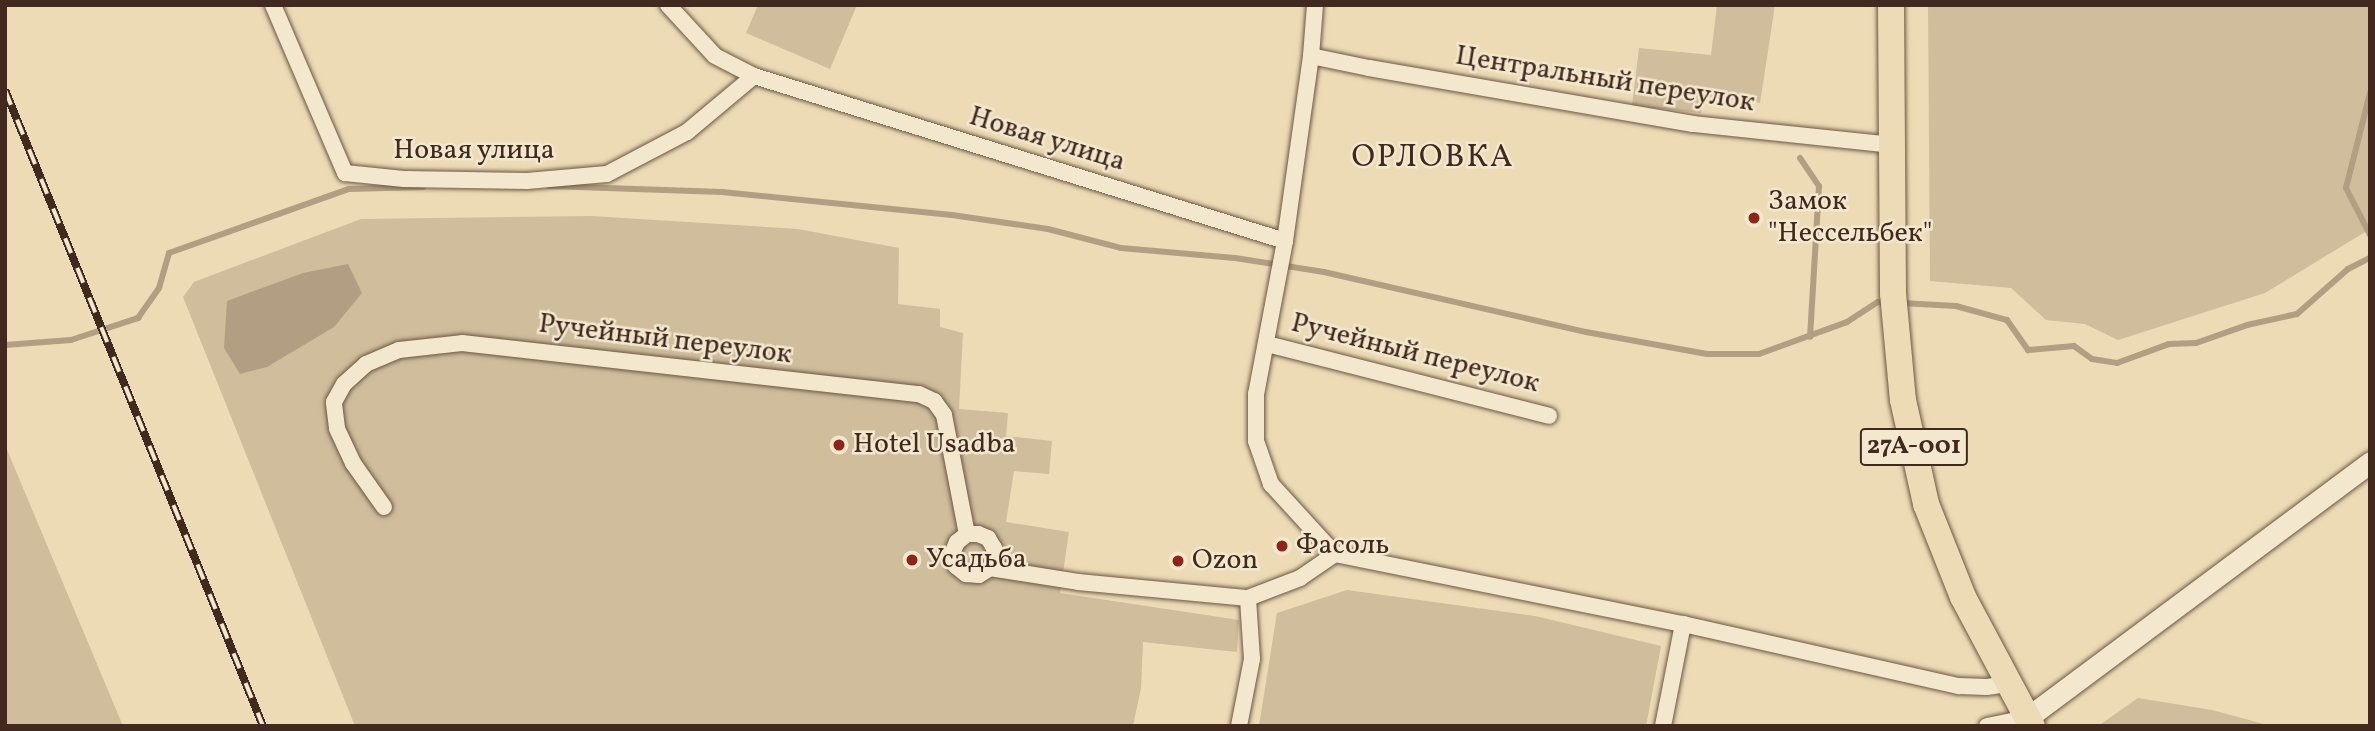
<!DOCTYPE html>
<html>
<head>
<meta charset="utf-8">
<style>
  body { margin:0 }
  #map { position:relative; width:2375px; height:731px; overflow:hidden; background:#ecdbb4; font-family:Vollkorn,serif }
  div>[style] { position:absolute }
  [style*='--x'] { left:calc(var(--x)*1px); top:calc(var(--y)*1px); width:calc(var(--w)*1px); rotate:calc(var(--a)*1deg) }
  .green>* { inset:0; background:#cfbd9b }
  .water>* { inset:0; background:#b29e82 }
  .stream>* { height:6px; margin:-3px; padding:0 3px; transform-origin:3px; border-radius:3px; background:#b29e82 }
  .roads { filter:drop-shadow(0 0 2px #6c5645) drop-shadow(0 0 2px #6c5645) }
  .minor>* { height:16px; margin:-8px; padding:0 8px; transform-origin:8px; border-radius:8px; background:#f3e8ce }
  .tertiary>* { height:21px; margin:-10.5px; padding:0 10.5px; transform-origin:10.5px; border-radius:10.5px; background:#f3e8ce }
  .primary>* { height:26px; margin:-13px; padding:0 13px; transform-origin:13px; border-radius:13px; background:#ecdbb4 }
  .rail>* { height:8px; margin-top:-4px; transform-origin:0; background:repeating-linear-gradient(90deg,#f3e8ce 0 16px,#412920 0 32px); box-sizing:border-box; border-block:2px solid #412920 }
  .dots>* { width:19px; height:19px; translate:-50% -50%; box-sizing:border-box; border:4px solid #f3e8ce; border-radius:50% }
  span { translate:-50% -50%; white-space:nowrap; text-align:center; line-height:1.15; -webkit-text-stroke:5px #f3e8ce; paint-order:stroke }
  .shield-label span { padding:2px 5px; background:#f3e8ce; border:2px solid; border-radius:5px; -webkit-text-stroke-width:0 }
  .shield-label { font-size:26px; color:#412920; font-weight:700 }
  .street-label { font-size:28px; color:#412920 }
  .poi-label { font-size:28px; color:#412920 }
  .left { translate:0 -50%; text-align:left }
  .quarter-label { font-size:32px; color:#412920; letter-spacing:2px }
  .frame { position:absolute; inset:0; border:7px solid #412920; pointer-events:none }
</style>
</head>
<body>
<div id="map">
  <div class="green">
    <i style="clip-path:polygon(758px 5px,857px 5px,830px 69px,746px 33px)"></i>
    <i style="clip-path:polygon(1717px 5px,1775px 5px,1760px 103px,1703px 96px,1701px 113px,1632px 106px,1639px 48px,1711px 55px)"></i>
    <i style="clip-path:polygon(1928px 5px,2370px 5px,2370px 229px,2265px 293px,2118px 340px,2085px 324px,2046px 320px,2011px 288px,1930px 281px)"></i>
    <i style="clip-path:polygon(591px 216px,798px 229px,899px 248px,898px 304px,940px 309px,940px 327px,963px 333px,959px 409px,1008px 413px,1006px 436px,1052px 441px,1049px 474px,1014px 471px,1006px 522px,1069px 532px,1060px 593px,1239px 620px,1237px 652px,1143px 642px,1141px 688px,1133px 726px,355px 726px,183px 297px,194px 282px,361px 219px)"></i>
    <i style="clip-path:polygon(5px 445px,123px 726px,5px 726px)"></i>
    <i style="clip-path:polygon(1347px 590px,1535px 616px,1661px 646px,1646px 726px,1259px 726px,1277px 613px)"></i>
    <i style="clip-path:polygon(2138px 698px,2212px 710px,2271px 726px,2098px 726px)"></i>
  </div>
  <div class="water">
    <i style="clip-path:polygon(348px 264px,362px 293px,334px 327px,267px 367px,240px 374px,224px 348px,227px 301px,303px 273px)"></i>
  </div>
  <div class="stream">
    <i style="--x:2370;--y:93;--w:98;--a:104.2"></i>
    <i style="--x:2346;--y:188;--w:53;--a:62.9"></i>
    <i style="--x:1800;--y:158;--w:34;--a:56"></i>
    <i style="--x:1819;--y:186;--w:151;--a:93.4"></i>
    <i style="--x:549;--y:186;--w:173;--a:2"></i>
    <i style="--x:722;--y:192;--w:231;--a:5.7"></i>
    <i style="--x:952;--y:215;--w:97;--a:8.3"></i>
    <i style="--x:1048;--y:229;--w:75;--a:14.6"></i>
    <i style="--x:1121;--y:248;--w:114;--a:5"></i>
    <i style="--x:1235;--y:258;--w:90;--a:8.9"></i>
    <i style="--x:1324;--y:272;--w:269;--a:12.9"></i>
    <i style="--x:1586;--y:332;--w:123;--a:10.3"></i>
    <i style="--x:1707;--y:354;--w:52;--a:0"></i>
    <i style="--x:1759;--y:354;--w:94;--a:-20"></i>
    <i style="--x:1847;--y:322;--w:37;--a:-33"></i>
    <i style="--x:1878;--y:302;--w:9;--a:6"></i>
    <i style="--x:1901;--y:303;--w:55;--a:3.1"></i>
    <i style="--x:1956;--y:306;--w:53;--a:15.4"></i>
    <i style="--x:2007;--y:320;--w:37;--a:55"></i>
    <i style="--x:2028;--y:350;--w:46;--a:-5"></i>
    <i style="--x:2074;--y:346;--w:22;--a:36"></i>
    <i style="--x:2092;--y:359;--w:25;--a:9"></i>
    <i style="--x:2117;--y:363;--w:55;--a:-20.1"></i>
    <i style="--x:2169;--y:344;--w:27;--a:-2"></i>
    <i style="--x:2196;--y:343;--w:54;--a:-19.4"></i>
    <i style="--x:2247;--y:325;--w:51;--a:-12.4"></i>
    <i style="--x:2297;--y:314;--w:68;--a:-41.4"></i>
    <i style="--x:2348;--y:269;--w:25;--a:-27"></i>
    <i style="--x:5;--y:345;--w:66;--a:-4.3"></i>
    <i style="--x:71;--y:340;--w:71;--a:-18.2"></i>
    <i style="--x:138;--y:318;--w:37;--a:-55"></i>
    <i style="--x:159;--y:288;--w:36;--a:-74"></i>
    <i style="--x:169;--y:253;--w:191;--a:-19.6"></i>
    <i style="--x:349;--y:189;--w:74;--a:-1.5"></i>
  </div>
  <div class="roads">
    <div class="minor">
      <i style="--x:273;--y:5;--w:183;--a:66.8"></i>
      <i style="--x:345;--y:173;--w:59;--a:5.8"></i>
      <i style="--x:404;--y:179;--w:123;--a:0.9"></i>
      <i style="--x:527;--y:181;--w:80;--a:-5"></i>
      <i style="--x:607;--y:174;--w:90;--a:-27.7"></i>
      <i style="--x:687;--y:132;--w:87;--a:-39.9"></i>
      <i style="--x:668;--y:5;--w:69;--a:47.3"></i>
      <i style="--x:715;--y:56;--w:44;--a:27.1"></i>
      <i style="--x:754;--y:76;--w:556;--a:17.26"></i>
      <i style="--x:1315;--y:5;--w:51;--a:94.5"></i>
      <i style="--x:1311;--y:56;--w:187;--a:98"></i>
      <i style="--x:1285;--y:241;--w:156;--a:100.7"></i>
      <i style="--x:1256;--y:394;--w:47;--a:90"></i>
      <i style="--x:1256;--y:441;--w:46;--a:70.8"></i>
      <i style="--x:1271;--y:484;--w:95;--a:47.6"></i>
      <i style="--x:1311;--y:56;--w:59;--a:11.7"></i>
      <i style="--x:1369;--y:68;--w:329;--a:9.8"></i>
      <i style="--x:1693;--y:124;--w:200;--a:6"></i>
      <i style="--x:1267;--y:344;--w:291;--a:14.3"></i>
      <i style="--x:384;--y:507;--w:54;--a:-125.2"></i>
      <i style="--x:353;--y:463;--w:38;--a:-115"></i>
      <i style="--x:337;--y:428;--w:26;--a:-97"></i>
      <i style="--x:334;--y:402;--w:21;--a:-61"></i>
      <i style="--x:344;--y:384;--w:30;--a:-42"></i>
      <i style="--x:366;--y:364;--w:36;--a:-23"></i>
      <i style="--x:399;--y:350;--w:63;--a:-6.3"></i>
      <i style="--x:462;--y:343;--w:460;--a:6.4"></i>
      <i style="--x:919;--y:394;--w:17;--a:25"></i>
      <i style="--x:934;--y:401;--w:17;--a:54"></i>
      <i style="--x:944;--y:415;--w:121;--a:79.1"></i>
      <i style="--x:967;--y:534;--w:13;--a:141"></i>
      <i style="--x:957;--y:542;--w:13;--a:113"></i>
      <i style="--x:952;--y:554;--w:13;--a:72"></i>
      <i style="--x:956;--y:566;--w:13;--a:39"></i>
      <i style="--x:966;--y:574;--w:13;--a:4"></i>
      <i style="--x:979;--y:575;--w:13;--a:-32"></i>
      <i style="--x:990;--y:568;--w:89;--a:9"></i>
      <i style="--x:1078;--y:582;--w:171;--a:5.4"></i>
      <i style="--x:1248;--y:598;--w:56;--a:-21"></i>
      <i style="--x:1300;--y:578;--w:42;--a:-34.4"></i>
      <i style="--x:967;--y:534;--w:11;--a:0"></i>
      <i style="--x:978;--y:534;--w:11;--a:22"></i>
      <i style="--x:988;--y:538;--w:12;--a:59"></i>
      <i style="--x:994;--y:548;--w:11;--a:85"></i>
      <i style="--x:995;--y:559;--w:10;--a:119"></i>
      <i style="--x:1335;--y:554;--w:355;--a:11.4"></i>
      <i style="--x:1683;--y:624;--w:283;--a:12.7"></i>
      <i style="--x:1959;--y:686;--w:28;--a:2"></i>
      <i style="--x:1987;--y:687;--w:22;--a:-8"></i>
      <i style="--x:1239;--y:726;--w:68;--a:-79"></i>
      <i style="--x:1252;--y:659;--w:61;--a:-93.8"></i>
      <i style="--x:1663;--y:726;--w:104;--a:-78.9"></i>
      <i style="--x:1987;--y:726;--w:41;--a:-11.3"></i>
    </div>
    <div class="tertiary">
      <i style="--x:2027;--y:718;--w:428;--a:-36.7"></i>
    </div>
    <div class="primary">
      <i style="--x:1891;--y:5;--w:288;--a:89.6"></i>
      <i style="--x:1893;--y:293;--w:107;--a:84.7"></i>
      <i style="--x:1903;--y:400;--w:107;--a:77.5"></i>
      <i style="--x:1926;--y:504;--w:100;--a:68.3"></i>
      <i style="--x:1963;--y:597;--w:146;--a:61.9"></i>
    </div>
  </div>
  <div class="rail">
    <i style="--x:5;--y:90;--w:686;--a:67.92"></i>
  </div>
  <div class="dots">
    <i style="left:1754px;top:218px;background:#8f2418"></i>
    <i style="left:839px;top:445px;background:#8f2418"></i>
    <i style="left:1282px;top:546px;background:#8f2418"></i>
    <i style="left:912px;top:560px;background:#8f2418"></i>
    <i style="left:1178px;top:561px;background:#8f2418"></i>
  </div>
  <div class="shield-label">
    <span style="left:1914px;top:447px">27А-001</span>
  </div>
  <div class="street-label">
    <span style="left:1605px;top:80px;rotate:9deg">Центральный переулок</span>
    <span style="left:1047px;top:140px;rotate:17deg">Новая улица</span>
    <span style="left:474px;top:151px">Новая улица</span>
    <span style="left:665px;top:340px;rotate:7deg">Ручейный переулок</span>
    <span style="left:1415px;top:354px;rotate:14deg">Ручейный переулок</span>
  </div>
  <div class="poi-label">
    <span class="left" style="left:1768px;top:218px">Замок<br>"Нессельбек"</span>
    <span class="left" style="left:853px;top:445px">Hotel Usadba</span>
    <span class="left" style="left:1296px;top:546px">Фасоль</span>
    <span class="left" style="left:926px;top:560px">Усадьба</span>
    <span class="left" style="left:1192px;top:561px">Ozon</span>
  </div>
  <div class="quarter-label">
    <span style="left:1433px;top:158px">ОРЛОВКА</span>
  </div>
  <div class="frame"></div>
</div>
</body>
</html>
